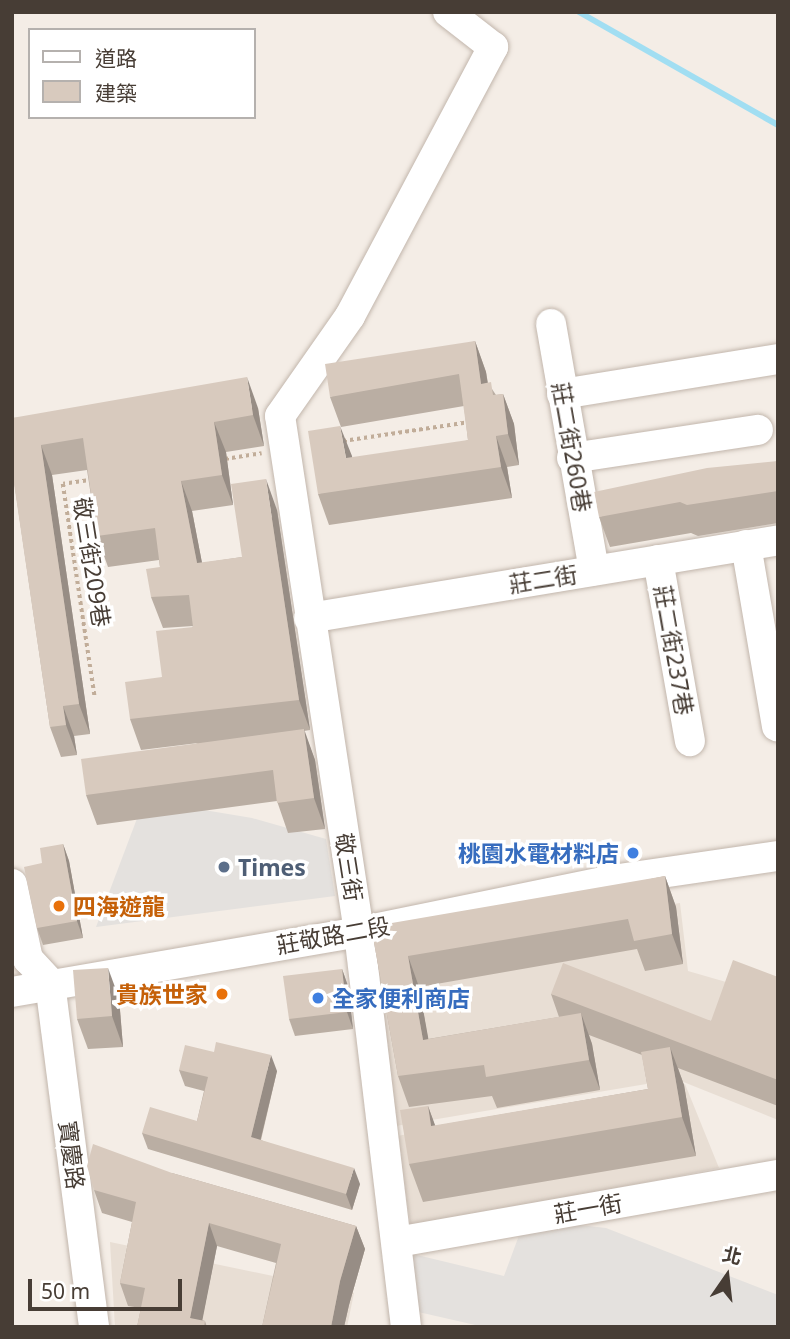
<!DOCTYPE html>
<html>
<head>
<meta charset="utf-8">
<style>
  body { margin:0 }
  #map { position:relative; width:790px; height:1339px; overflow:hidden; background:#f4ede6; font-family:"Noto Sans","Noto Sans TC",sans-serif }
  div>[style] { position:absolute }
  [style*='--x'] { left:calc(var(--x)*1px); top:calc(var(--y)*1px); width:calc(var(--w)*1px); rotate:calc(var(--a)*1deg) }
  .residential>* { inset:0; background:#e8ded4 }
  .parking>* { inset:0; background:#e4e1de }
  .stream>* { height:6px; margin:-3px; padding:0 3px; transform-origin:3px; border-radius:3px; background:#a1def2 }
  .path>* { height:3.5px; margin-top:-1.75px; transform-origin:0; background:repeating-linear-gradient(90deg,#c1ad99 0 3.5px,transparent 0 7px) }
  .roads { filter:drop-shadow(0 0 2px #c2b6ac) drop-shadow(0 0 2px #c2b6ac) }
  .minor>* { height:30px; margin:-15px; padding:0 15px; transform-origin:15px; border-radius:15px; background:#fff }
  .wall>* { inset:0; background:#baaea3 }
  .shaded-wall>* { inset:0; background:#978d85 }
  .building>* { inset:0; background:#d8cabe }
  .dots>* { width:19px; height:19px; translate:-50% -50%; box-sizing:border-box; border:4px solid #fff; border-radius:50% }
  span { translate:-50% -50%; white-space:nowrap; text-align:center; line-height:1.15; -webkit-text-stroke:7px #fff; paint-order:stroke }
  .street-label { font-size:23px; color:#473d35 }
  .shop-label { font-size:23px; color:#366cbe; font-weight:700 }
  .right { translate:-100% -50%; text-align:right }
  .left { translate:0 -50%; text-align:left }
  .service-label { font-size:23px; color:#4e5e75; font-weight:700 }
  .food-label { font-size:23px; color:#c56008; font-weight:700 }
  .frame { position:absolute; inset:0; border:14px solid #473d35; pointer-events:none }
  .legend { position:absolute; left:28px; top:28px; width:228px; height:91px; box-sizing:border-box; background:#fff; border:2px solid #b5b1ae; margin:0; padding:9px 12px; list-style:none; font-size:21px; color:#473d35 }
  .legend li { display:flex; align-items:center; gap:14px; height:35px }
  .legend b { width:35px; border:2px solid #b5b1ae }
  .north { position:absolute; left:692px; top:1241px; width:70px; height:70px; -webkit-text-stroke:5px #fff; paint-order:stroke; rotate:14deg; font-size:19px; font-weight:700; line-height:28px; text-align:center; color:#473d35 }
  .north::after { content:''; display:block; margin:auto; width:24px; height:32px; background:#473d35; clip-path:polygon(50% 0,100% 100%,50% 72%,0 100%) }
  .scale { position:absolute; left:28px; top:1279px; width:154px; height:32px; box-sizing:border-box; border:4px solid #473d35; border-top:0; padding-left:9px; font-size:21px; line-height:24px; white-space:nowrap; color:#473d35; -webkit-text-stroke:5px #fff; paint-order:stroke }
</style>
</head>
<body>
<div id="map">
  <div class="residential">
    <i style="clip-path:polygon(680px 903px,688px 971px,778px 997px,778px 1120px,676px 1079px,396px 1126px,375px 950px)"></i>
    <i style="clip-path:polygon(685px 1084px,719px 1168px,411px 1228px,397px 1136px)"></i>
    <i style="clip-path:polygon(110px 1242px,354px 1293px,347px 1327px,115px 1327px)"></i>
  </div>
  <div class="parking">
    <i style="clip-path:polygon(144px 800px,252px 818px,326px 839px,335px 896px,96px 927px)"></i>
    <i style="clip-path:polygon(525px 1219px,606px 1228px,778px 1295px,778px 1327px,484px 1327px,414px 1311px,413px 1254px,504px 1276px)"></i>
  </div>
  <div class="stream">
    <i style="--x:579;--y:12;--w:229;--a:29.6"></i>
  </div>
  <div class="path">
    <i style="--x:343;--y:441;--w:128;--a:-8.5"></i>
    <i style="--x:225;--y:459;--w:37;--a:-9"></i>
    <i style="--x:93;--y:480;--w:30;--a:172"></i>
    <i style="--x:63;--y:484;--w:216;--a:81.5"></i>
  </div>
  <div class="roads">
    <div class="minor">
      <i style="--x:551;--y:324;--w:250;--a:80.1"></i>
      <i style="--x:562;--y:394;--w:219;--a:-9.2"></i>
      <i style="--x:572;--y:458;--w:188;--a:-8.6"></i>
      <i style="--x:746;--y:545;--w:184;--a:80.3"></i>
      <i style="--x:658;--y:560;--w:184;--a:80"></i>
      <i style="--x:309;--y:618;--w:475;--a:-9.4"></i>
      <i style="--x:12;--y:884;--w:77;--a:78"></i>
      <i style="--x:28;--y:959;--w:33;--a:47"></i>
      <i style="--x:50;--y:983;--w:347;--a:82.7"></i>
      <i style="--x:12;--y:992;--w:352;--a:-9.8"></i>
      <i style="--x:359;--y:932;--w:259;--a:-11.6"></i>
      <i style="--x:613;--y:880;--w:167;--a:-8.3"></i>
      <i style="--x:397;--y:1242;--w:387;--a:-10"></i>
      <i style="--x:406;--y:1327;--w:398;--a:-96.8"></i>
      <i style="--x:359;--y:932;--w:522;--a:-98.7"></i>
      <i style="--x:280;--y:416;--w:122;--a:-55"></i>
      <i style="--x:350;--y:316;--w:305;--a:-62"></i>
      <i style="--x:493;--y:47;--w:57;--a:-142.1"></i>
    </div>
  </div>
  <div class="wall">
    <i style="clip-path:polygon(475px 341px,486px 372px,488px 383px,496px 395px,503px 394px,514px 424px,519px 465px,507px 467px,512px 498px,329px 525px,318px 494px,468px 440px,464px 406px,341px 427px,330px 397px)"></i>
    <i style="clip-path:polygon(258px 408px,264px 446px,226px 452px,233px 505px,192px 511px,202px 563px,242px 557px,277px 510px,310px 730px,304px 731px,315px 760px,325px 829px,288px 833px,277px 801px,97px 825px,86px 795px,198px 743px,141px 750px,130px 719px,162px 677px,193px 626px,163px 628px,151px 597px,160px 567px,159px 560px,108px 567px,97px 536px,87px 470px,52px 475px,90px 734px,74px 736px,77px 755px,61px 757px,50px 727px,14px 481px,12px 481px,12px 418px)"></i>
    <i style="clip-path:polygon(778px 461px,778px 523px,698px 536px,691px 533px,610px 547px,599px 517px)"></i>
    <i style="clip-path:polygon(63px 844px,69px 861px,83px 938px,43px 945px,37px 928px,42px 863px)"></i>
    <i style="clip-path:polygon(665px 876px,676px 907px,683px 964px,645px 971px,637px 949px,419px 987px,428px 1039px,559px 1017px,551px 994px,711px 1021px,778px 977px,778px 1106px,678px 1068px,684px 1085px,696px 1156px,423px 1202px,409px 1164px,428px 1106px,435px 1126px,648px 1089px,642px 1055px,589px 1035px,592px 1044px,600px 1090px,497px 1108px,492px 1096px,409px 1107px,398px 1076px,373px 937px)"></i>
    <i style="clip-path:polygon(342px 969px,348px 986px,353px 1029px,295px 1036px,289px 1019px)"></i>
    <i style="clip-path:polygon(119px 998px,123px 1047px,88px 1049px,77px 1019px)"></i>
    <i style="clip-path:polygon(179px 1070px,277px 1071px,261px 1140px,360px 1184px,352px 1210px,148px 1149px,142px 1133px,197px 1121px,204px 1091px,185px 1086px)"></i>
    <i style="clip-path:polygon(172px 1173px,356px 1226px,365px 1249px,349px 1305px,344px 1327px,262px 1327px,276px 1263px,217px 1246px,202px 1320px,205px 1321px,207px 1327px,137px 1327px,141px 1308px,128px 1306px,120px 1283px,132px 1222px,102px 1213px,94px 1190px)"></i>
  </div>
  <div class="shaded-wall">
    <i style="clip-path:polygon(475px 341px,486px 372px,492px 414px,481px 384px)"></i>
    <i style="clip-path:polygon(247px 377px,258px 408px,264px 446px,253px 415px)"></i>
    <i style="clip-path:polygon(503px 394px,514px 424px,519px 465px,508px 434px)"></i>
    <i style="clip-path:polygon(214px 422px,226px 452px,233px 505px,222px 475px)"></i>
    <i style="clip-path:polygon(340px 426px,352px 456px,357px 489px,346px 458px)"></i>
    <i style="clip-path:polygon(496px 436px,507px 467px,512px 498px,501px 467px)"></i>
    <i style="clip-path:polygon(41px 445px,52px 475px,90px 734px,79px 704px)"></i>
    <i style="clip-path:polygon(266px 479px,277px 510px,310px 730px,299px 700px)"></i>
    <i style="clip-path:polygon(181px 481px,192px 511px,208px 594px,197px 563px)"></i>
    <i style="clip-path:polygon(63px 706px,74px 736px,77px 755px,66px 725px)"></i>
    <i style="clip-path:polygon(304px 729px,315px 760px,325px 829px,314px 798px)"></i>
    <i style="clip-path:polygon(63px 844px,69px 861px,83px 938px,77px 921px)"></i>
    <i style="clip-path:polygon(665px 876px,676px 907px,683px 964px,672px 934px)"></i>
    <i style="clip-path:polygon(408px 956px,419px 987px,434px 1070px,423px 1040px)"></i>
    <i style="clip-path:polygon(108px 968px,119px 998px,123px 1047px,112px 1016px)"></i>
    <i style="clip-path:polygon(342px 969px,348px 986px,353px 1029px,347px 1012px)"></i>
    <i style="clip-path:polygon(581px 1013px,592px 1044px,600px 1090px,589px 1060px)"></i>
    <i style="clip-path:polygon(670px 1047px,684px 1085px,696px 1156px,682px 1117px)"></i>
    <i style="clip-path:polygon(271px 1055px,277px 1071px,257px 1154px,251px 1137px)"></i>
    <i style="clip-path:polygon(428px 1106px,442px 1144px,431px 1126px)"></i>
    <i style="clip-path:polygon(354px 1168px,360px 1184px,352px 1210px,346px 1194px)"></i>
    <i style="clip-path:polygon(209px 1223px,217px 1246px,201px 1327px,190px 1318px)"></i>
    <i style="clip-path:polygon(356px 1226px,365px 1249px,349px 1305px,344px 1327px,331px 1327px,340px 1281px)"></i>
  </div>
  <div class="building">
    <i style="clip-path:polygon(475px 341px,481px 384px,491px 382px,493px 395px,503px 394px,508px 434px,496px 436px,501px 467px,318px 494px,308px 431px,340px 426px,346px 458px,468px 440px,459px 374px,330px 397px,325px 364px)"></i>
    <i style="clip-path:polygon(247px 377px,253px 415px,214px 422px,222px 475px,181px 481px,197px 563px,242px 557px,231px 484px,266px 479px,299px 700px,130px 719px,125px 682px,162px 677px,156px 631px,193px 627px,189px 595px,151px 597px,146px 569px,160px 567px,155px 528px,97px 536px,83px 438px,41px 445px,79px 704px,63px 706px,66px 725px,50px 727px,12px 470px,12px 418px)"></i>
    <i style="clip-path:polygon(778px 461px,778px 491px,687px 505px,680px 502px,599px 517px,594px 492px,707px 468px)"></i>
    <i style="clip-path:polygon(304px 729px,314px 798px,277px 803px,273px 770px,86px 795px,81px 759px)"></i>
    <i style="clip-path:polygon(63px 844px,77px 921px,37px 928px,24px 867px,42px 863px,40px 848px)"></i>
    <i style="clip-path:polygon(665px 876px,672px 934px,634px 941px,628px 919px,408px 956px,423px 1040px,581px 1013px,589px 1060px,486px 1077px,484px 1065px,398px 1076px,373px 937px,386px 924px)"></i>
    <i style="clip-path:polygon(733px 960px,778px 977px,778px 1080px,551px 994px,563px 963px,711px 1021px)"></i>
    <i style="clip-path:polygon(108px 968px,112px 1016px,77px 1019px,73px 970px)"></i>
    <i style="clip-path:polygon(342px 969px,347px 1012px,289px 1019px,283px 976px)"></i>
    <i style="clip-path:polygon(216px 1042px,271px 1055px,251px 1137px,354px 1168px,346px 1194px,142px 1133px,150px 1107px,197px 1121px,208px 1077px,179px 1070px,185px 1045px,214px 1052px)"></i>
    <i style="clip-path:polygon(670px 1047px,682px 1117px,409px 1164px,400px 1110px,428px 1106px,431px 1126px,648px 1089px,641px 1052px)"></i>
    <i style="clip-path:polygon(93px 1144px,172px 1173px,356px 1226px,340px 1281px,331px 1327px,262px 1327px,281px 1244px,209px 1223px,190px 1318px,205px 1321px,204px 1327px,137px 1327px,145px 1288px,120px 1283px,136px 1202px,94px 1190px,87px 1166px)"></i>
  </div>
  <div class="dots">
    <i style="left:633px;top:853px;background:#3f7fe0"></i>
    <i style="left:224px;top:867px;background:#5c6f8a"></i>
    <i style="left:59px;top:906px;background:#e8710a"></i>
    <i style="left:222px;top:994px;background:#e8710a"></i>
    <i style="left:318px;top:998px;background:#3f7fe0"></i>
  </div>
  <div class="street-label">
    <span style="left:572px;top:447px;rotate:80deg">莊二街260巷</span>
    <span style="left:92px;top:562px;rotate:81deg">敬三街209巷</span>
    <span style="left:543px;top:579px;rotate:-9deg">莊二街</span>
    <span style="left:674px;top:650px;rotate:80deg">莊二街237巷</span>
    <span style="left:349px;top:867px;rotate:81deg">敬三街</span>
    <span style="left:333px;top:935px;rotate:-10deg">莊敬路二段</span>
    <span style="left:72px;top:1155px;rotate:83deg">寶慶路</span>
    <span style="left:588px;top:1208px;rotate:-10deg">莊一街</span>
  </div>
  <div class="shop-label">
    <span class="right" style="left:619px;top:853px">桃園水電材料店</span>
    <span class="left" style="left:332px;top:998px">全家便利商店</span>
  </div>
  <div class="service-label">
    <span class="left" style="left:238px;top:867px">Times</span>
  </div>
  <div class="food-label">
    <span class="left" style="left:73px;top:906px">四海遊龍</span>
    <span class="right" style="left:208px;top:994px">貴族世家</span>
  </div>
  <div class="frame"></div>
  <ul class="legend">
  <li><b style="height:9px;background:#fff"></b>道路</li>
  <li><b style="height:19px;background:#d8cabe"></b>建築</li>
  </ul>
  <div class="north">北</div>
  <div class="scale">50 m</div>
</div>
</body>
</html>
